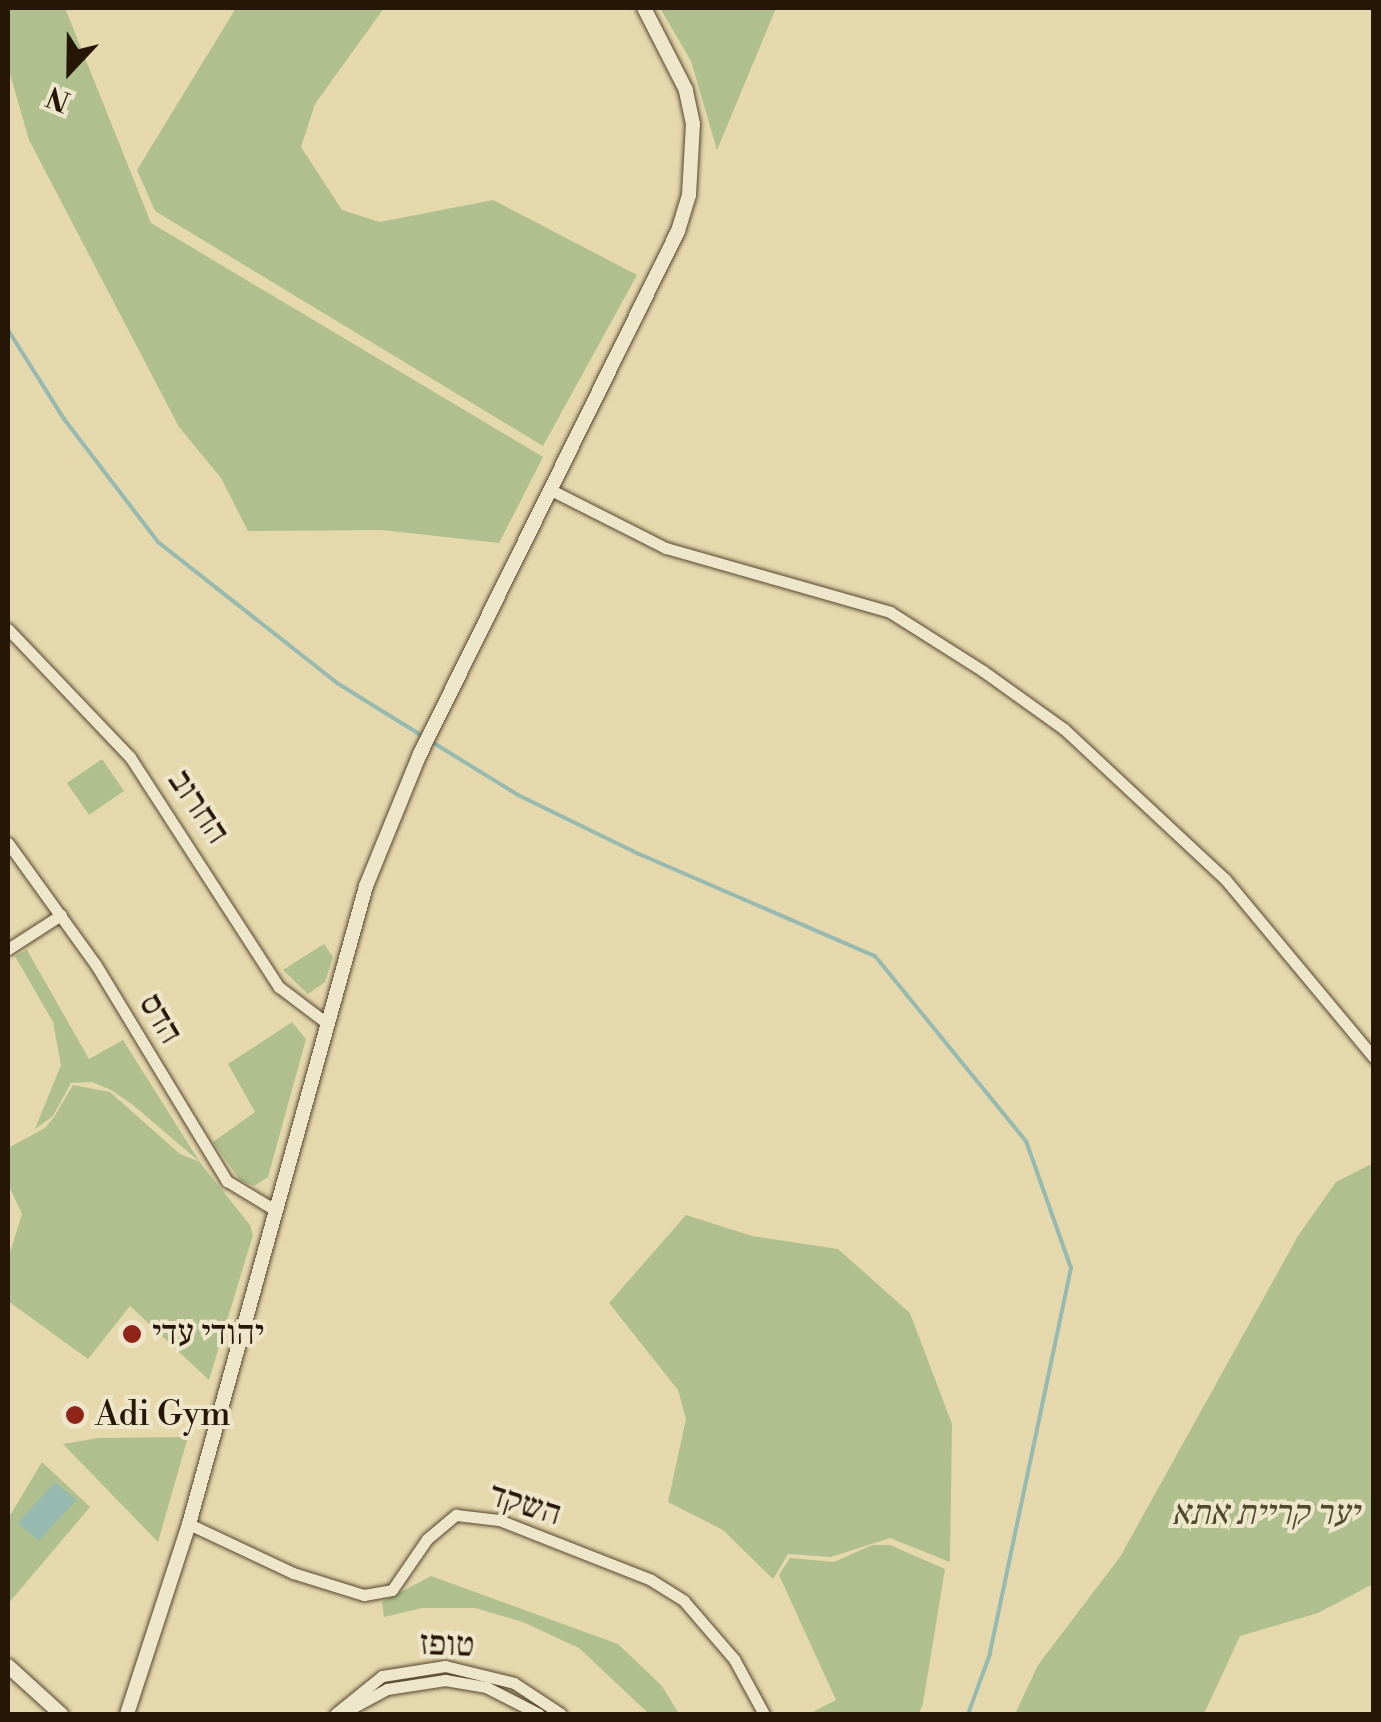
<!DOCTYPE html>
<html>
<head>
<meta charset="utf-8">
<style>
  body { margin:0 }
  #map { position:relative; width:1381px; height:1722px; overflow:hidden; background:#e5d8ad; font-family:"Libre Bodoni","Frank Ruhl Libre",serif }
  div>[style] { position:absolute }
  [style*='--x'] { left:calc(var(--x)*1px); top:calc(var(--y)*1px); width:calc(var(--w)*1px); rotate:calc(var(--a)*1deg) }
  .green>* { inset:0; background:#afc08e }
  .water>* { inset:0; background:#96b9b0 }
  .stream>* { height:4px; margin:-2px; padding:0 2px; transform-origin:2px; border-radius:2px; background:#96b9b0 }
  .roads { filter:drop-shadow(0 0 2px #56462f) drop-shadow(0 0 2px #56462f) }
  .minor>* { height:11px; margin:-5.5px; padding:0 5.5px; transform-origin:5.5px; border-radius:5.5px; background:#eee6ca }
  .tertiary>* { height:14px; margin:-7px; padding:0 7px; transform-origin:7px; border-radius:7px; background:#eee6ca }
  .dots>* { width:28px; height:28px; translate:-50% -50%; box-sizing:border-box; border:5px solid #eee6ca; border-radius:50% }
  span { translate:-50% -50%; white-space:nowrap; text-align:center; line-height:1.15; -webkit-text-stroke:8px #eee6ca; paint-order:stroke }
  .street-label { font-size:35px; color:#261605 }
  .poi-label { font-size:35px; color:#261605 }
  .left { translate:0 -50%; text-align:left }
  .park-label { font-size:35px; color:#4f492e; font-style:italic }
  .frame { position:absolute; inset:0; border:10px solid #261605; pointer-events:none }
  .north { position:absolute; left:20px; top:20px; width:100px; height:100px; -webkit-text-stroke:8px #eee6ca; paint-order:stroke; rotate:202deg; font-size:28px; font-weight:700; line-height:40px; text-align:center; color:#261605 }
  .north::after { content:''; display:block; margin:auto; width:35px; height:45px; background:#261605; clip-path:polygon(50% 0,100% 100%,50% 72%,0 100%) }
</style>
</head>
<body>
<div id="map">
  <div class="green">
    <i style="clip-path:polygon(8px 8px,65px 8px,151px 223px,543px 457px,499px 543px,382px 530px,248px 531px,221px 478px,179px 427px,29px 140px,8px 67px)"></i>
    <i style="clip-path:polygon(236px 8px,384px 8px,315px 104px,301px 147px,342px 210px,380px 222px,493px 200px,637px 275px,543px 446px,155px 211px,137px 170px)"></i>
    <i style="clip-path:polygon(660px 8px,776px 8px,717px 150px,691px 61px)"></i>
    <i style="clip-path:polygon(102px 759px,124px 791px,89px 815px,67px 783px)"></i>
    <i style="clip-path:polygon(324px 944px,333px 957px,325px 982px,308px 994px,283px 970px)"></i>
    <i style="clip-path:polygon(27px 950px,89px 1059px,123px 1040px,201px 1164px,250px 1225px,253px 1235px,209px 1380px,130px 1306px,88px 1359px,8px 1301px,8px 1259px,22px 1214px,8px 1184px,8px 1148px,45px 1128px,54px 1117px,73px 1085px,110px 1092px,180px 1154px,200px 1162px,133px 1105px,111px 1090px,92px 1082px,71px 1083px,53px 1116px,35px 1129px,61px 1065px,53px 1022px,15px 956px)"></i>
    <i style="clip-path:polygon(292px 1022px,306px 1039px,268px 1177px,254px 1186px,240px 1180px,213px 1142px,255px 1112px,228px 1064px)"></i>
    <i style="clip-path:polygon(1373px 1163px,1373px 1584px,1318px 1613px,1240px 1636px,1204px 1714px,1015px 1714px,1038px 1665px,1120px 1557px,1298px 1236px,1336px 1182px)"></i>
    <i style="clip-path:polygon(686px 1215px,752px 1236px,838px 1249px,910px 1313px,952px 1424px,950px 1562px,890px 1538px,831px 1557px,788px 1554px,773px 1579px,723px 1530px,668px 1502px,686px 1419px,678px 1390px,609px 1303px)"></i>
    <i style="clip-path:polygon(188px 1437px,158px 1542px,63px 1444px,99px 1438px)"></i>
    <i style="clip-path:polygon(42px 1462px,90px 1507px,8px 1604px,8px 1519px)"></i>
    <i style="clip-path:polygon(872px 1545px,890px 1545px,945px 1569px,923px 1703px,919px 1714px,809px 1714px,836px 1700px,779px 1575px,790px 1558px,834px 1562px)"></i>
    <i style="clip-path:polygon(431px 1576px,618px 1644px,662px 1686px,679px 1714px,649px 1714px,579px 1648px,523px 1622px,475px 1608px,422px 1608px,384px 1617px,382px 1602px)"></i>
  </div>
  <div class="water">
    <i style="clip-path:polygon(55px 1482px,76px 1500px,39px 1541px,18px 1523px)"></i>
  </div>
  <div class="stream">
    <i style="--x:8;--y:330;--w:105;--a:57.8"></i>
    <i style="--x:64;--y:419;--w:155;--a:52.6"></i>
    <i style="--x:158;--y:542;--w:228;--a:38.2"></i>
    <i style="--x:337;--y:683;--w:102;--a:31.8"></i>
    <i style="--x:432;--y:742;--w:101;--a:31.6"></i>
    <i style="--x:518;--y:795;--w:135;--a:26"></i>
    <i style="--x:639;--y:854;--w:257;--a:23.4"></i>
    <i style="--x:875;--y:956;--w:239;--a:50.8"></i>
    <i style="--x:1026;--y:1141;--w:135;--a:70.5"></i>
    <i style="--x:1071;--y:1268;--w:394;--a:101.9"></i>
    <i style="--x:990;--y:1654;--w:64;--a:110.1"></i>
  </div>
  <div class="roads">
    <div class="minor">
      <i style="--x:549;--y:489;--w:131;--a:26.8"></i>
      <i style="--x:666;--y:548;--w:233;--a:15.9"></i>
      <i style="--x:890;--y:612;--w:110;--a:32.4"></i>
      <i style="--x:983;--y:671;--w:100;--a:35.6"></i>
      <i style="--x:1064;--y:729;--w:220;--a:43"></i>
      <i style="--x:1225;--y:879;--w:233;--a:50.2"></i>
      <i style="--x:8;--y:629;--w:177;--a:46.4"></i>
      <i style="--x:130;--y:757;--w:274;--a:57.1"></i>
      <i style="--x:279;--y:987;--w:61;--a:37.1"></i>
      <i style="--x:8;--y:843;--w:150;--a:54.2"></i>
      <i style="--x:96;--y:965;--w:253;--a:58.8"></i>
      <i style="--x:227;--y:1181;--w:56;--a:31.1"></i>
      <i style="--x:8;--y:949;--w:63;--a:-32.7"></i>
      <i style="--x:189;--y:1524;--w:115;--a:25.2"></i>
      <i style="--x:293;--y:1573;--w:74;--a:17.2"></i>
      <i style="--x:364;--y:1595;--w:28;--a:-10"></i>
      <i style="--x:392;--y:1590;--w:62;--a:-55.5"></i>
      <i style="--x:427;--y:1539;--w:38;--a:-40"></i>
      <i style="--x:456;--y:1515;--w:43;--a:6.6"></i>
      <i style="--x:499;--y:1520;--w:163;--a:21.5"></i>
      <i style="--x:651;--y:1580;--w:39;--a:32"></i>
      <i style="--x:684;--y:1601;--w:77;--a:49.2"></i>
      <i style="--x:734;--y:1659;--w:63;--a:61.4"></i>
      <i style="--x:335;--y:1714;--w:60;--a:-39"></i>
      <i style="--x:382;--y:1676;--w:64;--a:-9"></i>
      <i style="--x:445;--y:1666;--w:71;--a:13.8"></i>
      <i style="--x:514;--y:1683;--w:56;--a:33.4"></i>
      <i style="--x:341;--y:1714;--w:52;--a:-28.5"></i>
      <i style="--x:387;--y:1689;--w:59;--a:-8.8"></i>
      <i style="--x:445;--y:1680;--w:42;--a:9.7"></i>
      <i style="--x:486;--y:1687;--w:59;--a:27"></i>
    </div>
    <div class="tertiary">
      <i style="--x:8;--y:1666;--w:72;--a:42.2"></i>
      <i style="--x:127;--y:1714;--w:200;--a:-71.9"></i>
      <i style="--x:189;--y:1524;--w:662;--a:-74.49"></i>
      <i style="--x:366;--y:886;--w:143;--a:-67.8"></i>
      <i style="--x:420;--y:754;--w:583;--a:-63.74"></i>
      <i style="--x:678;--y:231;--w:38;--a:-73"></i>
      <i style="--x:689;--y:195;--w:71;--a:-86.8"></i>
      <i style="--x:693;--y:124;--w:35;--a:-102"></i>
      <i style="--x:686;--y:90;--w:92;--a:-117.1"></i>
    </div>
  </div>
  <div class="dots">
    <i style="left:132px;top:1334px;background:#8f2418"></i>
    <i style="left:75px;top:1415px;background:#8f2418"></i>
  </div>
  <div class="street-label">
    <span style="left:198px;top:807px;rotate:56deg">החרוב</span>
    <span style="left:160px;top:1019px;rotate:59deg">הדס</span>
    <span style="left:525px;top:1505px;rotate:17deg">השקד</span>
    <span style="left:447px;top:1645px;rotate:2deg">טופז</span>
  </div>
  <div class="poi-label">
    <span class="left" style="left:152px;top:1334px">יהודי עדי</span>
    <span class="left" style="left:95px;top:1415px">Adi Gym</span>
  </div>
  <div class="park-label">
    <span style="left:1265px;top:1514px">יער קריית אתא</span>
  </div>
  <div class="frame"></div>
  <div class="north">N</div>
</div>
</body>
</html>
